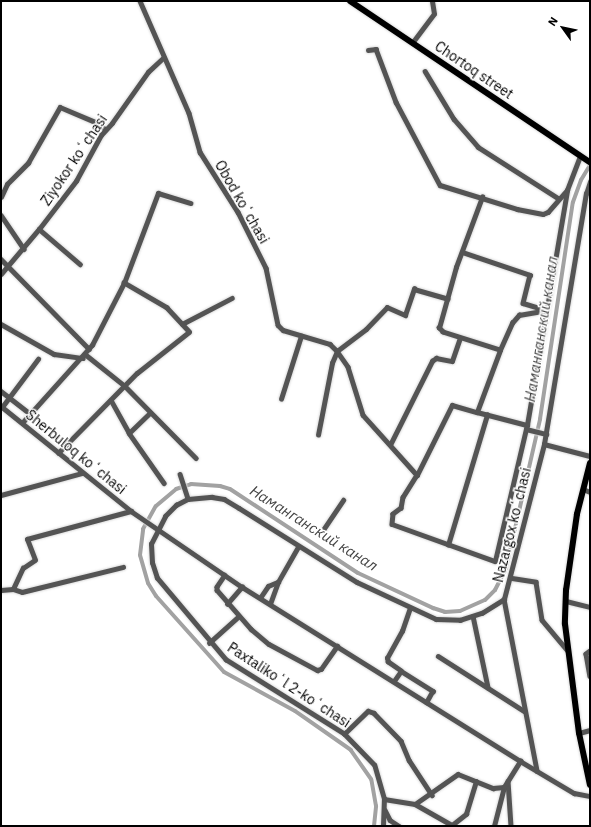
<!DOCTYPE html>
<html>
<head>
<meta charset="utf-8">
<style>
  body { margin:0 }
  #map { position:relative; width:591px; height:827px; overflow:hidden; background:#fff; font-family:"IBM Plex Sans",sans-serif }
  div>[style] { position:absolute }
  [style*='--x'] { left:calc(var(--x)*1px); top:calc(var(--y)*1px); width:calc(var(--w)*1px); rotate:calc(var(--a)*1deg) }
  .canal>* { height:4px; margin:-2px; padding:0 2px; transform-origin:2px; border-radius:2px; background:#a2a2a2 }
  .roads { filter:drop-shadow(0 0 1px #dbdbdb) drop-shadow(0 0 1px #dbdbdb) }
  .minor>* { height:4.5px; margin:-2.25px; padding:0 2.25px; transform-origin:2.25px; border-radius:2.25px; background:#545454 }
  .major>* { height:6px; margin:-3px; padding:0 3px; transform-origin:3px; border-radius:3px; background:#000 }
  span { translate:-50% -50%; white-space:nowrap; text-align:center; line-height:1.15; -webkit-text-stroke:3px #fff; paint-order:stroke }
  .street-label { font-size:14px; color:#000 }
  .water-label { font-size:15px; color:#434343; font-style:italic }
  .frame { position:absolute; inset:0; border:2px solid #000; pointer-events:none }
  .north { position:absolute; left:543px; top:8px; width:40px; height:40px; -webkit-text-stroke:3px #fff; paint-order:stroke; rotate:303deg; font-size:11px; font-weight:700; line-height:16px; text-align:center; color:#000 }
  .north::after { content:''; display:block; margin:auto; width:14px; height:18px; background:#000; clip-path:polygon(50% 0,100% 100%,50% 72%,0 100%) }
</style>
</head>
<body>
<div id="map">
  <div class="canal">
    <i style="--x:374;--y:826;--w:20;--a:-84"></i>
    <i style="--x:376;--y:806;--w:27;--a:-100"></i>
    <i style="--x:371;--y:779;--w:35;--a:-125"></i>
    <i style="--x:351;--y:750;--w:68;--a:-145.1"></i>
    <i style="--x:295;--y:711;--w:81;--a:-151.2"></i>
    <i style="--x:224;--y:672;--w:102;--a:-131.8"></i>
    <i style="--x:156;--y:596;--w:15;--a:-122"></i>
    <i style="--x:148;--y:583;--w:29;--a:-106"></i>
    <i style="--x:140;--y:555;--w:26;--a:-83"></i>
    <i style="--x:143;--y:529;--w:26;--a:-61"></i>
    <i style="--x:156;--y:506;--w:26;--a:-40"></i>
    <i style="--x:176;--y:489;--w:16;--a:-18"></i>
    <i style="--x:191;--y:484;--w:29;--a:4"></i>
    <i style="--x:220;--y:486;--w:10;--a:17"></i>
    <i style="--x:230;--y:489;--w:153;--a:33.3"></i>
    <i style="--x:358;--y:573;--w:83;--a:25"></i>
    <i style="--x:433;--y:608;--w:13;--a:18"></i>
    <i style="--x:445;--y:612;--w:15;--a:-4"></i>
    <i style="--x:460;--y:611;--w:27;--a:-24"></i>
    <i style="--x:485;--y:600;--w:14;--a:-45"></i>
    <i style="--x:495;--y:590;--w:25;--a:-63"></i>
    <i style="--x:506;--y:568;--w:153;--a:-77.1"></i>
    <i style="--x:540;--y:419;--w:219;--a:-81.4"></i>
    <i style="--x:573;--y:202;--w:23;--a:-70"></i>
    <i style="--x:581;--y:180;--w:17;--a:-59"></i>
  </div>
  <div class="roads">
    <div class="minor">
      <i style="--x:140;--y:1;--w:122;--a:66.4"></i>
      <i style="--x:189;--y:113;--w:41;--a:74.2"></i>
      <i style="--x:200;--y:152;--w:71;--a:57.7"></i>
      <i style="--x:238;--y:212;--w:63;--a:63.4"></i>
      <i style="--x:266;--y:268;--w:58;--a:78.1"></i>
      <i style="--x:278;--y:325;--w:7;--a:45"></i>
      <i style="--x:283;--y:330;--w:49;--a:16.6"></i>
      <i style="--x:330;--y:344;--w:10;--a:45"></i>
      <i style="--x:337;--y:351;--w:19;--a:55"></i>
      <i style="--x:348;--y:367;--w:50;--a:72.6"></i>
      <i style="--x:363;--y:415;--w:81;--a:48"></i>
      <i style="--x:417;--y:475;--w:78;--a:-63.4"></i>
      <i style="--x:452;--y:405;--w:26;--a:16"></i>
      <i style="--x:477;--y:412;--w:66;--a:-69.6"></i>
      <i style="--x:500;--y:350;--w:60;--a:-162.5"></i>
      <i style="--x:443;--y:332;--w:6;--a:-135"></i>
      <i style="--x:439;--y:328;--w:63;--a:-74.4"></i>
      <i style="--x:456;--y:267;--w:75;--a:-69.6"></i>
      <i style="--x:412;--y:43;--w:36;--a:-53"></i>
      <i style="--x:434;--y:14;--w:13;--a:-99"></i>
      <i style="--x:368;--y:50;--w:8;--a:-7"></i>
      <i style="--x:376;--y:49;--w:57;--a:69.3"></i>
      <i style="--x:396;--y:102;--w:94;--a:62.1"></i>
      <i style="--x:440;--y:185;--w:81;--a:17.3"></i>
      <i style="--x:517;--y:209;--w:26;--a:11"></i>
      <i style="--x:543;--y:214;--w:5;--a:-22"></i>
      <i style="--x:548;--y:212;--w:29;--a:-49"></i>
      <i style="--x:425;--y:71;--w:56;--a:58.9"></i>
      <i style="--x:454;--y:119;--w:37;--a:49"></i>
      <i style="--x:478;--y:147;--w:95;--a:32.5"></i>
      <i style="--x:1;--y:197;--w:14;--a:-65"></i>
      <i style="--x:7;--y:184;--w:30;--a:-45"></i>
      <i style="--x:28;--y:163;--w:64;--a:-60.3"></i>
      <i style="--x:60;--y:107;--w:39;--a:23"></i>
      <i style="--x:96;--y:122;--w:11;--a:38"></i>
      <i style="--x:1;--y:215;--w:41;--a:55.9"></i>
      <i style="--x:39;--y:229;--w:54;--a:40.5"></i>
      <i style="--x:462;--y:252;--w:72;--a:18.7"></i>
      <i style="--x:530;--y:275;--w:29;--a:104"></i>
      <i style="--x:523;--y:303;--w:24;--a:17"></i>
      <i style="--x:1;--y:259;--w:126;--a:45.6"></i>
      <i style="--x:1;--y:274;--w:59;--a:-49.8"></i>
      <i style="--x:39;--y:229;--w:61;--a:-52.4"></i>
      <i style="--x:76;--y:181;--w:52;--a:-61.5"></i>
      <i style="--x:101;--y:135;--w:16;--a:-47"></i>
      <i style="--x:112;--y:123;--w:62;--a:-54.8"></i>
      <i style="--x:148;--y:72;--w:21;--a:-43"></i>
      <i style="--x:1;--y:324;--w:61;--a:29.5"></i>
      <i style="--x:54;--y:354;--w:29;--a:8"></i>
      <i style="--x:182;--y:324;--w:56;--a:-27.5"></i>
      <i style="--x:500;--y:350;--w:30;--a:-66"></i>
      <i style="--x:512;--y:323;--w:11;--a:-49"></i>
      <i style="--x:519;--y:315;--w:23;--a:-10"></i>
      <i style="--x:85;--y:354;--w:51;--a:38.7"></i>
      <i style="--x:125;--y:386;--w:101;--a:45.4"></i>
      <i style="--x:1;--y:391;--w:37;--a:38"></i>
      <i style="--x:281;--y:399;--w:66;--a:-72.4"></i>
      <i style="--x:111;--y:400;--w:38;--a:61"></i>
      <i style="--x:129;--y:433;--w:61;--a:55"></i>
      <i style="--x:1;--y:406;--w:167;--a:38.9"></i>
      <i style="--x:131;--y:511;--w:135;--a:34.4"></i>
      <i style="--x:242;--y:587;--w:328;--a:32"></i>
      <i style="--x:520;--y:761;--w:63;--a:30.7"></i>
      <i style="--x:574;--y:793;--w:16;--a:11"></i>
      <i style="--x:2;--y:407;--w:60;--a:-53.1"></i>
      <i style="--x:477;--y:412;--w:52;--a:14.6"></i>
      <i style="--x:527;--y:425;--w:238;--a:-80.3"></i>
      <i style="--x:567;--y:190;--w:36;--a:-69"></i>
      <i style="--x:22;--y:423;--w:105;--a:-48.1"></i>
      <i style="--x:92;--y:345;--w:70;--a:-62.7"></i>
      <i style="--x:124;--y:283;--w:96;--a:-69.3"></i>
      <i style="--x:158;--y:193;--w:34;--a:17"></i>
      <i style="--x:526;--y:429;--w:21;--a:14"></i>
      <i style="--x:129;--y:433;--w:29;--a:-44"></i>
      <i style="--x:318;--y:435;--w:73;--a:-79"></i>
      <i style="--x:332;--y:363;--w:13;--a:-67"></i>
      <i style="--x:337;--y:351;--w:36;--a:-37"></i>
      <i style="--x:366;--y:329;--w:30;--a:-46"></i>
      <i style="--x:387;--y:307;--w:20;--a:24"></i>
      <i style="--x:405;--y:315;--w:28;--a:-71"></i>
      <i style="--x:414;--y:289;--w:35;--a:16"></i>
      <i style="--x:544;--y:444;--w:48;--a:14.6"></i>
      <i style="--x:390;--y:445;--w:94;--a:-63.4"></i>
      <i style="--x:432;--y:361;--w:5;--a:-37"></i>
      <i style="--x:436;--y:358;--w:16;--a:11"></i>
      <i style="--x:452;--y:361;--w:24;--a:-71"></i>
      <i style="--x:58;--y:453;--w:112;--a:-45.4"></i>
      <i style="--x:137;--y:373;--w:66;--a:-38.3"></i>
      <i style="--x:189;--y:332;--w:33;--a:-133"></i>
      <i style="--x:167;--y:308;--w:50;--a:-149.8"></i>
      <i style="--x:180;--y:474;--w:26;--a:72"></i>
      <i style="--x:417;--y:475;--w:26;--a:122"></i>
      <i style="--x:403;--y:497;--w:11;--a:100"></i>
      <i style="--x:401;--y:508;--w:10;--a:143"></i>
      <i style="--x:393;--y:514;--w:10;--a:96"></i>
      <i style="--x:392;--y:524;--w:109;--a:19.8"></i>
      <i style="--x:495;--y:561;--w:140;--a:-76.8"></i>
      <i style="--x:583;--y:489;--w:8;--a:23"></i>
      <i style="--x:1;--y:495;--w:84;--a:-15.2"></i>
      <i style="--x:323;--y:530;--w:36;--a:-56"></i>
      <i style="--x:448;--y:545;--w:136;--a:-73.3"></i>
      <i style="--x:225;--y:575;--w:14;--a:124"></i>
      <i style="--x:217;--y:587;--w:3;--a:90"></i>
      <i style="--x:217;--y:590;--w:52;--a:48.9"></i>
      <i style="--x:251;--y:629;--w:23;--a:40"></i>
      <i style="--x:269;--y:644;--w:55;--a:28.4"></i>
      <i style="--x:317;--y:670;--w:4;--a:-14"></i>
      <i style="--x:321;--y:669;--w:28;--a:-55"></i>
      <i style="--x:512;--y:578;--w:24;--a:9"></i>
      <i style="--x:536;--y:582;--w:38;--a:81"></i>
      <i style="--x:542;--y:620;--w:40;--a:50"></i>
      <i style="--x:13;--y:589;--w:23;--a:-65"></i>
      <i style="--x:23;--y:568;--w:14;--a:-34"></i>
      <i style="--x:35;--y:560;--w:22;--a:-111"></i>
      <i style="--x:27;--y:539;--w:108;--a:-15.1"></i>
      <i style="--x:1;--y:590;--w:12;--a:-5"></i>
      <i style="--x:13;--y:589;--w:9;--a:18"></i>
      <i style="--x:22;--y:592;--w:104;--a:-13.9"></i>
      <i style="--x:260;--y:598;--w:14;--a:-56"></i>
      <i style="--x:268;--y:586;--w:11;--a:-22"></i>
      <i style="--x:278;--y:582;--w:40;--a:-60.3"></i>
      <i style="--x:504;--y:599;--w:175;--a:79.1"></i>
      <i style="--x:566;--y:601;--w:25;--a:14"></i>
      <i style="--x:227;--y:604;--w:23;--a:-49"></i>
      <i style="--x:270;--y:604;--w:23;--a:-70"></i>
      <i style="--x:473;--y:616;--w:73;--a:78.1"></i>
      <i style="--x:209;--y:643;--w:40;--a:-42"></i>
      <i style="--x:590;--y:651;--w:5;--a:143"></i>
      <i style="--x:586;--y:654;--w:22;--a:80"></i>
      <i style="--x:438;--y:656;--w:102;--a:32.6"></i>
      <i style="--x:401;--y:671;--w:38;--a:32"></i>
      <i style="--x:433;--y:691;--w:13;--a:119"></i>
      <i style="--x:394;--y:681;--w:12;--a:-55"></i>
      <i style="--x:401;--y:671;--w:16;--a:-145"></i>
      <i style="--x:388;--y:662;--w:4;--a:-104"></i>
      <i style="--x:387;--y:658;--w:31;--a:-61"></i>
      <i style="--x:402;--y:631;--w:24;--a:-71"></i>
      <i style="--x:579;--y:733;--w:11;--a:-15"></i>
      <i style="--x:344;--y:734;--w:33;--a:-44"></i>
      <i style="--x:368;--y:711;--w:6;--a:18"></i>
      <i style="--x:374;--y:713;--w:39;--a:46"></i>
      <i style="--x:401;--y:741;--w:21;--a:67"></i>
      <i style="--x:409;--y:760;--w:42;--a:56.7"></i>
      <i style="--x:508;--y:781;--w:45;--a:86.2"></i>
      <i style="--x:384;--y:799;--w:31;--a:9"></i>
      <i style="--x:415;--y:804;--w:52;--a:-34.9"></i>
      <i style="--x:458;--y:774;--w:38;--a:22"></i>
      <i style="--x:493;--y:788;--w:11;--a:-5"></i>
      <i style="--x:415;--y:804;--w:43;--a:29.6"></i>
      <i style="--x:452;--y:825;--w:18;--a:-38"></i>
      <i style="--x:466;--y:814;--w:34;--a:-73"></i>
      <i style="--x:385;--y:810;--w:11;--a:63"></i>
      <i style="--x:390;--y:820;--w:11;--a:34"></i>
      <i style="--x:383;--y:826;--w:27;--a:-88"></i>
      <i style="--x:384;--y:799;--w:35;--a:-106"></i>
      <i style="--x:374;--y:765;--w:43;--a:-134.1"></i>
      <i style="--x:344;--y:734;--w:139;--a:-147.9"></i>
      <i style="--x:226;--y:660;--w:107;--a:-130.1"></i>
      <i style="--x:157;--y:578;--w:16;--a:-108"></i>
      <i style="--x:152;--y:563;--w:19;--a:-93"></i>
      <i style="--x:151;--y:544;--w:31;--a:-63"></i>
      <i style="--x:165;--y:516;--w:16;--a:-45"></i>
      <i style="--x:176;--y:505;--w:13;--a:-27"></i>
      <i style="--x:188;--y:499;--w:24;--a:-5"></i>
      <i style="--x:212;--y:497;--w:12;--a:9"></i>
      <i style="--x:224;--y:499;--w:17;--a:31"></i>
      <i style="--x:239;--y:508;--w:139;--a:32.1"></i>
      <i style="--x:357;--y:582;--w:87;--a:25.1"></i>
      <i style="--x:436;--y:619;--w:24;--a:2"></i>
      <i style="--x:460;--y:620;--w:23;--a:-18"></i>
      <i style="--x:482;--y:613;--w:26;--a:-32"></i>
      <i style="--x:504;--y:599;--w:160;--a:-75.5"></i>
      <i style="--x:544;--y:444;--w:254;--a:-80.5"></i>
      <i style="--x:586;--y:194;--w:13;--a:-72"></i>
      <i style="--x:494;--y:826;--w:40;--a:-75.6"></i>
      <i style="--x:504;--y:787;--w:31;--a:-58"></i>
    </div>
    <div class="major">
      <i style="--x:350;--y:1;--w:289;--a:33.9"></i>
      <i style="--x:590;--y:463;--w:53;--a:104.3"></i>
      <i style="--x:577;--y:514;--w:77;--a:98.2"></i>
      <i style="--x:566;--y:590;--w:34;--a:92"></i>
      <i style="--x:565;--y:624;--w:110;--a:82.7"></i>
      <i style="--x:579;--y:733;--w:53;--a:78.1"></i>
    </div>
  </div>
  <div class="street-label">
    <span style="left:474px;top:70px;rotate:34deg">Chortoq street</span>
    <span style="left:74px;top:160px;rotate:-56deg">Ziyokor koʻchasi</span>
    <span style="left:242px;top:202px;rotate:60deg">Obod koʻchasi</span>
    <span style="left:76px;top:452px;rotate:39deg">Sherbuloq koʻchasi</span>
    <span style="left:512px;top:525px;rotate:-76deg">Nazargox koʻchasi</span>
    <span style="left:289px;top:685px;rotate:33deg">Paxtalikoʻl 2-koʻchasi</span>
  </div>
  <div class="water-label">
    <span style="left:541px;top:329px;rotate:-81deg">Наманганский канал</span>
    <span style="left:314px;top:528px;rotate:32deg">Наманганский канал</span>
  </div>
  <div class="frame"></div>
  <div class="north">N</div>
</div>
</body>
</html>
